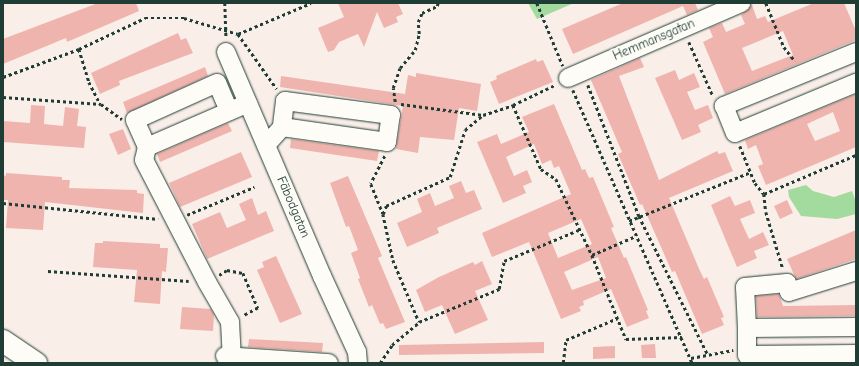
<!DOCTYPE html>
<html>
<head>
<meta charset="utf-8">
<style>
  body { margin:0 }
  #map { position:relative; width:859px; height:366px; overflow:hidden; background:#faeee8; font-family:"Comic Neue",sans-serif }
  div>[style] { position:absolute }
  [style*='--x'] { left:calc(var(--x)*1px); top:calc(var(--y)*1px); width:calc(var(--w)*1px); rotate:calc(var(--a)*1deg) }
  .green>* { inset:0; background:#a3da9e }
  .building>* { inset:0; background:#f0b4ae }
  .path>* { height:2.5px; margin-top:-1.25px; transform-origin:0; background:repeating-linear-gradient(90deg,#1f3d34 0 3px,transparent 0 6px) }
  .roads { filter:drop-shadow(0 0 1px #1f3d34) drop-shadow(0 0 1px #1f3d34) }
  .minor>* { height:18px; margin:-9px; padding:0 9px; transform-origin:9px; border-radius:9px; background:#fdfcf7 }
  .major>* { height:22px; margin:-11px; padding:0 11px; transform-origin:11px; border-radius:11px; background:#fdfcf7 }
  span { translate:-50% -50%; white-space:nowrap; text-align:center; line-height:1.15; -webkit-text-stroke:4px #fdfcf7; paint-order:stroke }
  .street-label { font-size:13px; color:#1f3d34 }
  .frame { position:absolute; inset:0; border:4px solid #1f3d34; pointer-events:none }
</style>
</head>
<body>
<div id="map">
  <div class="green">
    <i style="clip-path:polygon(528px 3px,574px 3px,537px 19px)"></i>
    <i style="clip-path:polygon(806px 185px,813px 191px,834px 197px,852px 191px,856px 202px,856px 214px,837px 219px,801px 216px,789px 197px,788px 190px)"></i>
  </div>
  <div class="building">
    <i style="clip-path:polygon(98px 3px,136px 3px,139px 11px,67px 42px,66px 38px,3px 64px,3px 39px)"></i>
    <i style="clip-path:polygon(338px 3px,398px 3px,403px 14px,396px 17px,398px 22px,384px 28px,377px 12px,364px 47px,358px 34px,339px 42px,334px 50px,328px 52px,318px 28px,344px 17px)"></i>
    <i style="clip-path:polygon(623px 3px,695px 3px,698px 10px,687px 15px,683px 6px,573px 54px,562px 29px)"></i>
    <i style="clip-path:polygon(evenodd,814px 3px,844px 3px,856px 31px,856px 40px,725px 94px,703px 42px,713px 37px,709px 28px,722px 23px,726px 32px,745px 24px,741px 15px,752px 5px,757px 19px,765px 16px,768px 22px,814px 3px,783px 31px,793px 55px,752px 71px,742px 48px,783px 31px)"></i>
    <i style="clip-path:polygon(178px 33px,181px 40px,186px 38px,193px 53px,119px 81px,120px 85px,100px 94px,91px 73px)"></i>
    <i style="clip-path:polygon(640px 58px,644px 67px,619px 76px,659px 180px,717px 151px,719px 154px,725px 152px,733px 171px,669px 198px,700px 271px,704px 279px,707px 277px,724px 317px,721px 318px,724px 325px,702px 334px,675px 271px,672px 272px,642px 204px,640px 205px,618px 154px,622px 152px,591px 80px)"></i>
    <i style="clip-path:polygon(536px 59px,537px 62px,543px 60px,553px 82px,499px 104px,490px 82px,497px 79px,496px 76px)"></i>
    <i style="clip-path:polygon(205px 67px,208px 76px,127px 113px,123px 102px)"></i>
    <i style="clip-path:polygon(675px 70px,679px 80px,694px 73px,700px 87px,687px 92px,695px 110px,708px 105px,713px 118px,698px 125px,701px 132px,682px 140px,655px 78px)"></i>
    <i style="clip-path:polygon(416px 73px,481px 84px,477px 111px,459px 108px,454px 140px,420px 137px,418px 153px,396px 149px,403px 106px,280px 87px,281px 76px,405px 94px,408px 75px,416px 77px)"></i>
    <i style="clip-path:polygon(evenodd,856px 94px,856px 147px,766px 185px,758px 166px,763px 164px,756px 145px,748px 149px,745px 140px,856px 94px,833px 112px,840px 131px,815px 141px,807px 124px,833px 112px)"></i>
    <i style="clip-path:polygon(evenodd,554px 104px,582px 170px,585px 169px,589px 178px,593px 177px,614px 227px,611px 228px,624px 258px,626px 257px,648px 310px,646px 311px,649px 318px,627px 327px,611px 289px,583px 301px,584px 305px,579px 307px,581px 311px,561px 319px,529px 242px,492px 257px,482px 233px,571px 194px,559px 166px,554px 168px,551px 160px,542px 164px,534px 144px,506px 157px,514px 176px,527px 170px,532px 182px,523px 186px,526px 193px,503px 203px,477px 142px,497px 134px,501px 144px,529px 132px,522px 117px,554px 104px,581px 219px,592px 244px,558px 258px,548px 233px,581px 219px,554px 104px,598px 257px,606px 278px,572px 290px,564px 272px,598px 257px)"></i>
    <i style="clip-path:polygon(31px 105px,45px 106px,44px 124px,63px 126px,65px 107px,79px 109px,77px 126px,86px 127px,84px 148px,3px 142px,3px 121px,30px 123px)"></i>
    <i style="clip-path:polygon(228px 123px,232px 131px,160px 162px,157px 154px)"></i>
    <i style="clip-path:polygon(123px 129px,131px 149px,118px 155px,109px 134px)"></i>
    <i style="clip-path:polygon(291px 139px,379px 151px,377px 161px,290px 148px)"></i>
    <i style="clip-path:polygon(241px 152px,252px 177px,180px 207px,169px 183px)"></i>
    <i style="clip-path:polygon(6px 173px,62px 177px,62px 180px,70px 180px,69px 188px,137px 190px,137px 193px,144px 194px,143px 213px,45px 202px,43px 230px,6px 228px,8px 200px,3px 200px,3px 175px,6px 176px)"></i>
    <i style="clip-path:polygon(348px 176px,382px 256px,378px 258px,405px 322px,386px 329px,383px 323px,380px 324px,372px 305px,369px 307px,358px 279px,360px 278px,351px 253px,358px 250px,349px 226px,346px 227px,330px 183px)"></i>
    <i style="clip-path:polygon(461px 181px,466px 193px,474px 190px,482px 209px,437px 228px,439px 233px,407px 247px,397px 223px,422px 212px,417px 199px,430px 193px,435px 206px,454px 198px,449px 186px)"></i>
    <i style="clip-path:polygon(730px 196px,735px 206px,750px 200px,755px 213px,740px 219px,749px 239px,763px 232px,769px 245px,754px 251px,757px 258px,737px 267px,711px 205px)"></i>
    <i style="clip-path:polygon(252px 198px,258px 215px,266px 211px,274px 231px,207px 259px,192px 224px,220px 212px,227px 228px,246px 220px,239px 204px)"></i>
    <i style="clip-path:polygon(787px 200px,793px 213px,780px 219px,774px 206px)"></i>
    <i style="clip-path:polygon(856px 230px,856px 259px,796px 279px,787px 259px)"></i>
    <i style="clip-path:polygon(103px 241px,160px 244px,160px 248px,168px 248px,166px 272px,162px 271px,160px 304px,134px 302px,137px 270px,93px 267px,95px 243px,103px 243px)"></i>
    <i style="clip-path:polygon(276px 256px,302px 314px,280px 323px,257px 270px,264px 267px,262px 262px)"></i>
    <i style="clip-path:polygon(482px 261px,492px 284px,475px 291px,488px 320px,455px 334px,442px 305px,425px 312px,416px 290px,439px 277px,473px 262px,475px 265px)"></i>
    <i style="clip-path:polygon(779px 294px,783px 306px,856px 305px,856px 316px,757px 317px,756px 296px)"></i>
    <i style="clip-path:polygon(182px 307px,211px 309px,214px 315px,213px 331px,180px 329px)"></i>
    <i style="clip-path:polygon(249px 339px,323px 343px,322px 352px,248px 347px)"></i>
    <i style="clip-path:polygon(544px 342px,544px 353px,399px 355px,399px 345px)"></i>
    <i style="clip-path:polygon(655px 344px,656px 358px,642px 358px,641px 345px)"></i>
    <i style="clip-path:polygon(615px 346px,615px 358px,593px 359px,593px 347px)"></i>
  </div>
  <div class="path">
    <i style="--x:225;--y:3;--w:35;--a:88"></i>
    <i style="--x:537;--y:3;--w:68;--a:67.6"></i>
    <i style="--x:766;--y:3;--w:48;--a:67.8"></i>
    <i style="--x:784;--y:47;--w:18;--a:52"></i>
    <i style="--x:238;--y:34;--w:79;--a:-23"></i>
    <i style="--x:689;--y:42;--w:59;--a:66"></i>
    <i style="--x:79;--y:49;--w:34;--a:73"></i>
    <i style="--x:89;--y:82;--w:25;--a:63"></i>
    <i style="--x:3;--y:77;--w:81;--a:-20.2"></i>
    <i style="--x:79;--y:49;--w:73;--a:-25.2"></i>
    <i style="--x:145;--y:18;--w:39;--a:0"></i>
    <i style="--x:184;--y:18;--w:56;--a:16.5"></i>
    <i style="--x:238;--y:34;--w:67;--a:54.7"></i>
    <i style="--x:588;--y:85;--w:141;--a:68.7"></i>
    <i style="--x:639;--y:216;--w:155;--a:63.6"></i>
    <i style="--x:573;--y:90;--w:298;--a:66.4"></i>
    <i style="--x:3;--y:97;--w:98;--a:4.1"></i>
    <i style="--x:101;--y:104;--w:26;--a:36"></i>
    <i style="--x:395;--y:102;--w:14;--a:-98"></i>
    <i style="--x:393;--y:88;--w:21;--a:-71"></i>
    <i style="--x:400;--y:68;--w:23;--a:-50"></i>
    <i style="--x:415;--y:50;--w:16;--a:-76"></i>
    <i style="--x:419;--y:34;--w:12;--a:-95"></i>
    <i style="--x:418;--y:22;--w:10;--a:-66"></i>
    <i style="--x:422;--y:13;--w:17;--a:-25"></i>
    <i style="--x:437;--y:6;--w:3;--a:-72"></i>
    <i style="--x:401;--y:104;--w:83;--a:7.6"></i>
    <i style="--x:483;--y:115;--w:32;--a:-18"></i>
    <i style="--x:513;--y:105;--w:47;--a:-25.5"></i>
    <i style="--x:513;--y:105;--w:70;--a:66.4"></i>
    <i style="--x:541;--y:169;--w:18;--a:34"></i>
    <i style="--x:556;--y:179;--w:84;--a:64.7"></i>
    <i style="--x:592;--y:255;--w:91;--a:68"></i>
    <i style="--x:626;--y:339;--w:56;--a:-2"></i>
    <i style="--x:740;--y:146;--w:40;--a:68"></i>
    <i style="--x:755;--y:183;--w:14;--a:51"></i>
    <i style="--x:764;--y:194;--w:18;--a:84"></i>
    <i style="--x:766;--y:212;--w:59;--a:73.4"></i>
    <i style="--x:385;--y:156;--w:31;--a:117"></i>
    <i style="--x:371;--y:184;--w:32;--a:68"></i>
    <i style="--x:383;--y:214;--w:47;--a:77.7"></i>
    <i style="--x:393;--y:260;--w:67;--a:67.2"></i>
    <i style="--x:764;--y:194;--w:100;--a:-23"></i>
    <i style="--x:3;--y:203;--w:156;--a:5.9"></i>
    <i style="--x:383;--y:214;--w:9;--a:-69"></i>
    <i style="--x:386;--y:206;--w:70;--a:-24.4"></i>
    <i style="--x:450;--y:177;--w:49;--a:-72.3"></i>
    <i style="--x:465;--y:130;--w:23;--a:-40"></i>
    <i style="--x:187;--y:215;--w:73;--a:-22.7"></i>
    <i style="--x:629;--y:221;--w:131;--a:-21.9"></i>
    <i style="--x:592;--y:255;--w:48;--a:-23.4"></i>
    <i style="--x:48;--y:271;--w:141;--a:4.1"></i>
    <i style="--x:219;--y:275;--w:9;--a:-32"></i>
    <i style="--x:227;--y:270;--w:16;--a:11"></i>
    <i style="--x:243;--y:273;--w:38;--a:67"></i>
    <i style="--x:258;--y:308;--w:17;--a:152"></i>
    <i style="--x:691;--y:358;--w:43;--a:-10.8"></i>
    <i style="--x:380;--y:363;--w:22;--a:-56"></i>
    <i style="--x:392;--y:345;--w:35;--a:-40"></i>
    <i style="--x:419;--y:322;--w:87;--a:-22.4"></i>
    <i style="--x:499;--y:289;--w:28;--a:-80"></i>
    <i style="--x:504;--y:261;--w:81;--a:-22.5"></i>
    <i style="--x:563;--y:363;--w:23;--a:-83"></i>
    <i style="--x:566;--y:340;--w:56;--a:-22.9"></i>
  </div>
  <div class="roads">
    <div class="minor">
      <i style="--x:226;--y:52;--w:244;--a:66.8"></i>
      <i style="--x:322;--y:276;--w:84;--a:65.3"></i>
      <i style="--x:357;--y:352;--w:11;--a:85"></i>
      <i style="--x:856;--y:52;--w:143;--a:157.8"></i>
      <i style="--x:724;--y:106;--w:29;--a:68"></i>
      <i style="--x:735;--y:133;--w:131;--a:-22.5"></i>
      <i style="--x:568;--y:78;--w:189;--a:-23.4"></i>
      <i style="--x:229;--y:111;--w:30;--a:-113"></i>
      <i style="--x:217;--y:83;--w:90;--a:155.7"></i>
      <i style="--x:135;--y:120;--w:30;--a:66"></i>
      <i style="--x:147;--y:147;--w:110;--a:-23.5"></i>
      <i style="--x:266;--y:145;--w:24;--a:-48"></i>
      <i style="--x:282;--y:127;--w:106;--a:8.1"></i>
      <i style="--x:387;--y:142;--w:27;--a:-82"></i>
      <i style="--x:391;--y:115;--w:107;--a:-172.5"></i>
      <i style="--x:285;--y:101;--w:26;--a:97"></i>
      <i style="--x:147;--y:147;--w:13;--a:103"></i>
      <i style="--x:144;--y:160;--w:137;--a:62.7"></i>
      <i style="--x:207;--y:282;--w:46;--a:60.1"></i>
      <i style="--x:230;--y:322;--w:34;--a:87"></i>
      <i style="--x:856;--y:327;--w:109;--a:179.5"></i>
      <i style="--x:747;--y:328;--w:27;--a:90"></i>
      <i style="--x:747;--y:355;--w:109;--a:-0.5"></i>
      <i style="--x:747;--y:328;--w:41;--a:-92.8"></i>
      <i style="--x:745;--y:287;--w:42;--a:-5.4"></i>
      <i style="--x:787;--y:283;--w:9;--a:77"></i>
      <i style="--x:789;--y:292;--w:70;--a:-17.4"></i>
      <i style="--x:225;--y:356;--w:104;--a:3.9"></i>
    </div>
    <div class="major">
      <i style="--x:3;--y:341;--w:40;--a:34"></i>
    </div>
  </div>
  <div class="street-label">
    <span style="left:654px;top:40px;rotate:-23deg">Hemmansgatan</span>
    <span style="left:293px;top:207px;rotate:67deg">Fäbodgatan</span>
  </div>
  <div class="frame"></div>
</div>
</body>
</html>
